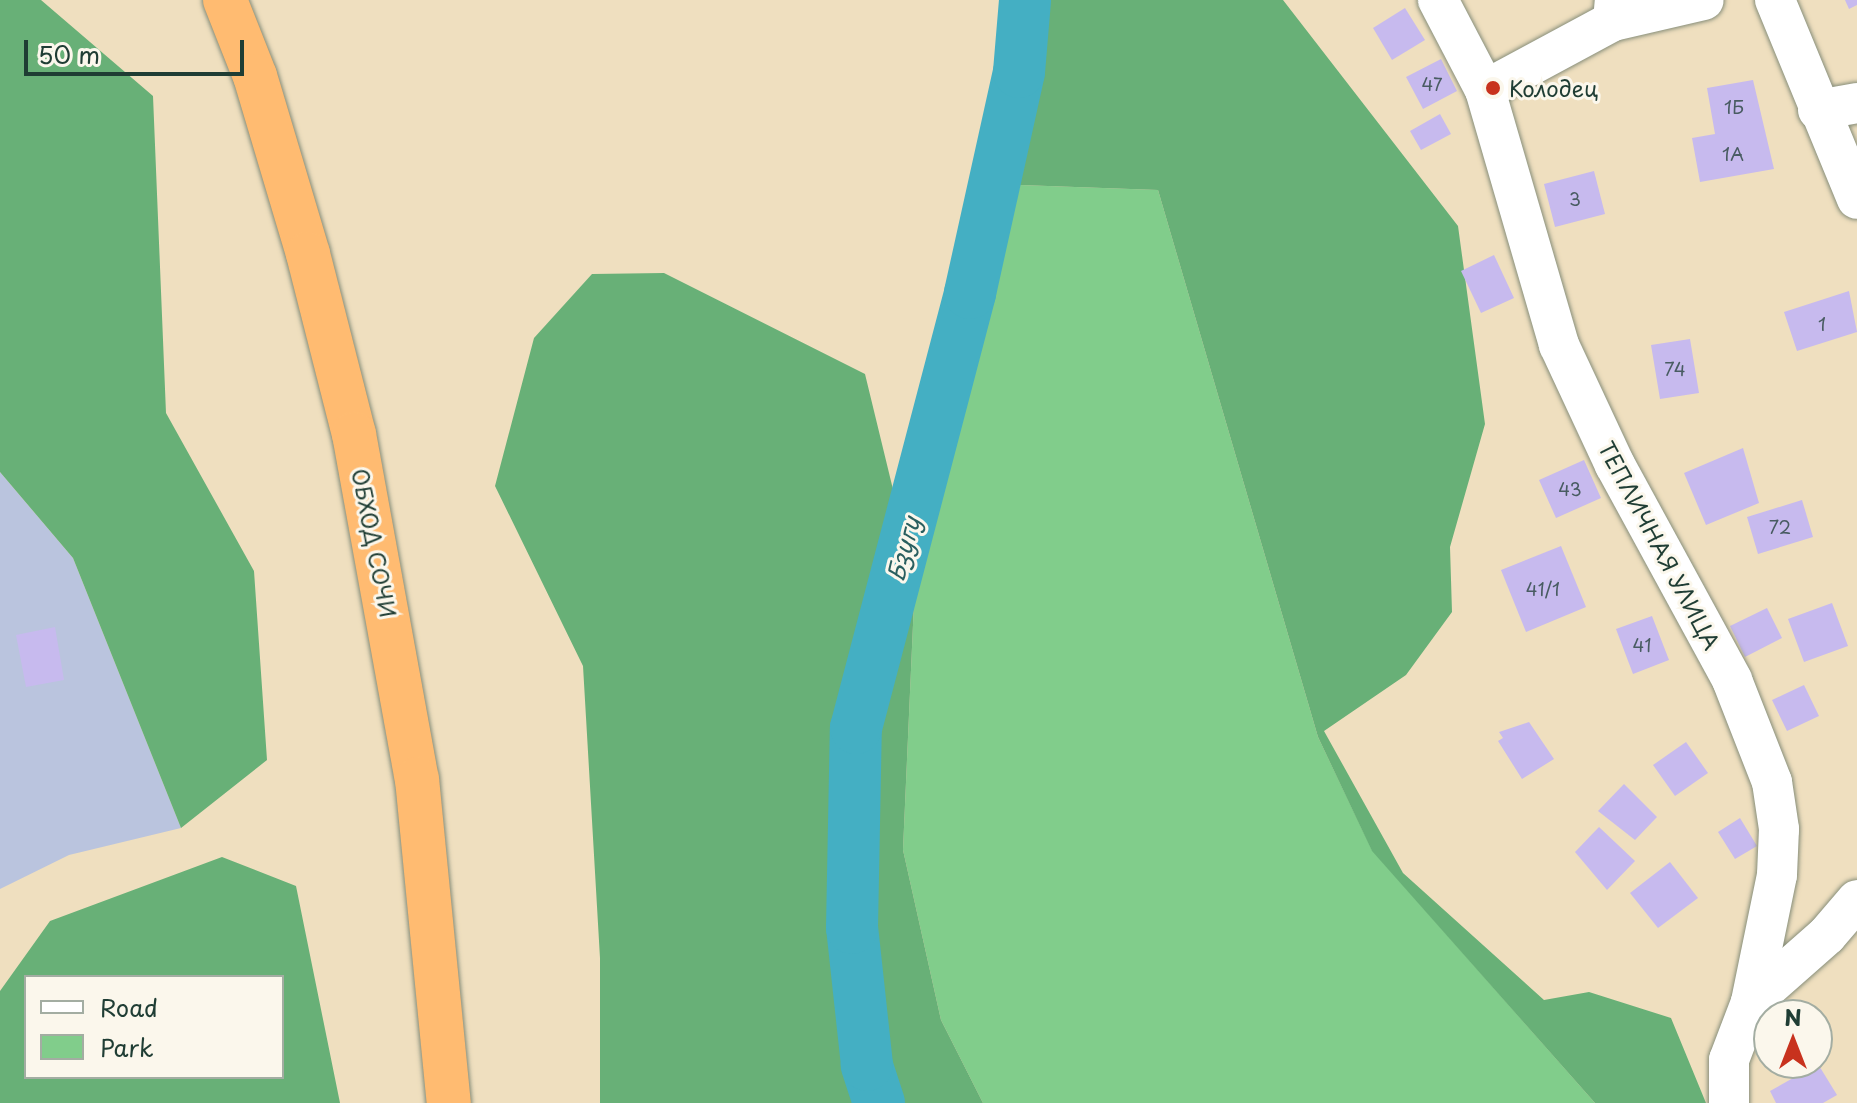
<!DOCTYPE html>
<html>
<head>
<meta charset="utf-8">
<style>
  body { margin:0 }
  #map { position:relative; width:1857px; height:1103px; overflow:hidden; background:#efdfbf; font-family:"Playpen Sans",sans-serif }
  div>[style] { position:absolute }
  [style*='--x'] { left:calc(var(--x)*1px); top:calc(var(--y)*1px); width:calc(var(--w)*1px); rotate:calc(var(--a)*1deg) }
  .industrial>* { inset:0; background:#bac4de }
  .green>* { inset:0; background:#81cd8b }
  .forest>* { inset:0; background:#68b077 }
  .river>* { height:52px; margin:-26px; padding:0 26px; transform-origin:26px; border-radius:26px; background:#44afc3 }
  .building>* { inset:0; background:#c7baee }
  .roads { filter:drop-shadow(0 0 2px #878e7a) drop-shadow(0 0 2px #878e7a) }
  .minor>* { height:40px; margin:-20px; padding:0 20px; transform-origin:20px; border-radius:20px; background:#fff }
  .highway>* { height:44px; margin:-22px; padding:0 22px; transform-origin:22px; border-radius:22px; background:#ffbb71 }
  .dots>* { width:22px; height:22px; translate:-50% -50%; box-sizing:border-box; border:4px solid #fbf7ec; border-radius:50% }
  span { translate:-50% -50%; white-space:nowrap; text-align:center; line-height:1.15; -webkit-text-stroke:6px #fbf7ec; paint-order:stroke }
  .number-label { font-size:18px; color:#495c62 }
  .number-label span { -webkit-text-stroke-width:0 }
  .poi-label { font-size:22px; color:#1f3d34 }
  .left { translate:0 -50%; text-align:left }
  .street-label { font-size:22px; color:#1f3d34 }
  .water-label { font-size:24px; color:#2a5f5f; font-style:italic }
  .legend { position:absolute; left:24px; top:975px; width:260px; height:104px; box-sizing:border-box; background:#fbf7ec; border:2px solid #a3ada2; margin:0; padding:10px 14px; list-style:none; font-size:24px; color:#1f3d34 }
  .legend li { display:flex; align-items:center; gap:16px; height:40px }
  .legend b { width:40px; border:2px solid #a3ada2 }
  .north { position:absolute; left:1753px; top:999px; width:80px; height:80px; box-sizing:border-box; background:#fbf7ec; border:2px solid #a3ada2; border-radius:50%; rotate:0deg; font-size:22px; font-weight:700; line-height:32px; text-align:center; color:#1f3d34 }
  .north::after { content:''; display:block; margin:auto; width:28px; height:36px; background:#c8321e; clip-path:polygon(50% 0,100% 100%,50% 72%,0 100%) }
  .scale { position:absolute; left:24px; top:40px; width:220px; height:36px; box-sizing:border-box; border:4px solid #1f3d34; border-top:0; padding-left:10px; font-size:24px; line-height:28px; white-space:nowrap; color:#1f3d34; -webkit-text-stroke:6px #fbf7ec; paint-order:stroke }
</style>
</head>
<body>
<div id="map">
  <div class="industrial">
    <i style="clip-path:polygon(0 472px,73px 558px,181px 828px,69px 855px,0 889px)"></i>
  </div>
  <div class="green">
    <i style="clip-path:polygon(1020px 185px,1158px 190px,1318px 737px,1372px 850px,1595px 1103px,983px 1103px,941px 1020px,903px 850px,915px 580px)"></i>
  </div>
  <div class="forest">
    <i style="clip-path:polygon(0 0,41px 0,153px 96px,166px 413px,254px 571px,267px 760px,181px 828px,73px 558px,0 472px)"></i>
    <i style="clip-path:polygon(1047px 0,1283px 0,1458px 226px,1485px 424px,1450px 547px,1452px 612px,1406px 675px,1324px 731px,1403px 873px,1544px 1000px,1589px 992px,1671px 1018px,1706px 1103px,1595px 1103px,1372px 851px,1318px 737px,1158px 190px,1020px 185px)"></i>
    <i style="clip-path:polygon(664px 273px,865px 374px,915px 580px,903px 850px,941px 1020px,983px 1103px,600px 1103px,600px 958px,583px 666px,495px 486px,534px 338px,592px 274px)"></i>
    <i style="clip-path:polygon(evenodd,222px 857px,296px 886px,340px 1103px,0 1103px,0 991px,50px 921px,222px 857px,282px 977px,282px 1077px,26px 1077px,26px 977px,282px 977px)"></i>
  </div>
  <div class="river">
    <i style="--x:879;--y:1103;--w:40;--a:-108"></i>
    <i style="--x:867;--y:1065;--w:138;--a:-96.2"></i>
    <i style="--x:852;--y:928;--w:200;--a:-88.9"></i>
    <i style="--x:856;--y:728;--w:450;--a:-75.3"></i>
    <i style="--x:970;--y:293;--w:226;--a:-77.5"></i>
    <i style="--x:1019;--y:72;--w:72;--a:-85.2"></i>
  </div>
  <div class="building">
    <i style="clip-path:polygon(1845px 0,1857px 0,1857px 5px,1849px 9px)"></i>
    <i style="clip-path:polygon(1405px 8px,1425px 40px,1392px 60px,1373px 28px)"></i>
    <i style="clip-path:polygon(1441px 59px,1457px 91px,1423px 109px,1406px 77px)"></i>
    <i style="clip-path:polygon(1753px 80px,1774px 169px,1700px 182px,1692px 138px,1715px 134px,1707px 88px)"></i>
    <i style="clip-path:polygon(1440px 114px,1451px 134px,1421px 150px,1410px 131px)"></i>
    <i style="clip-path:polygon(1594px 171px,1605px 214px,1555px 227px,1544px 184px)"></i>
    <i style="clip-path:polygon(1494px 255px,1514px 298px,1481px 313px,1461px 271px)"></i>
    <i style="clip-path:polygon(1849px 291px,1857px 332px,1797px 351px,1784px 312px)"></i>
    <i style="clip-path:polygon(1690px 339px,1699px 393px,1660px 399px,1651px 345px)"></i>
    <i style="clip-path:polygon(1743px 448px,1759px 503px,1706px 525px,1684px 473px)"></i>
    <i style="clip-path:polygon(1584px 460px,1601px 498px,1556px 518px,1539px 480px)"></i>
    <i style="clip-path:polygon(1802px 500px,1813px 537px,1758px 554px,1747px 517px)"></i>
    <i style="clip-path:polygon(1561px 546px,1586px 607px,1526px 632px,1501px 570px)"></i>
    <i style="clip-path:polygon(1832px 603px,1848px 646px,1804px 662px,1788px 619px)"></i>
    <i style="clip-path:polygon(1767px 608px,1782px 638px,1745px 657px,1730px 626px)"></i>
    <i style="clip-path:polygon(1652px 616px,1669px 660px,1633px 674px,1616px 629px)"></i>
    <i style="clip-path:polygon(55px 627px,64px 680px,26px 687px,16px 635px)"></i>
    <i style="clip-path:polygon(1804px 685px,1819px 716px,1787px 731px,1772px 700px)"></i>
    <i style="clip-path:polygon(1529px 722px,1554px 759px,1522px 779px,1498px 741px,1503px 738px,1499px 732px)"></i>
    <i style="clip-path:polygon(1686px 742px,1708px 773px,1675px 796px,1653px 765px)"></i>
    <i style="clip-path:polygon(1624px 784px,1657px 817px,1635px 840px,1598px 811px)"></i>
    <i style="clip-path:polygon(1740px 818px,1757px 846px,1735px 859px,1718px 832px)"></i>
    <i style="clip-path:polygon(1599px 827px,1635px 861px,1607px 890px,1575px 852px)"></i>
    <i style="clip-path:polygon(1670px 862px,1698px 898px,1658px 928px,1630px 893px)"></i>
    <i style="clip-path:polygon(1818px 1064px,1837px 1095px,1823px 1103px,1776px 1103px,1770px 1091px)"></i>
  </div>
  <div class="roads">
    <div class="minor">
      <i style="--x:1438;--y:0;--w:102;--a:62.4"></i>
      <i style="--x:1485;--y:90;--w:266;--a:73.8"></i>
      <i style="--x:1559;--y:345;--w:132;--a:65"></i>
      <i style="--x:1615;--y:465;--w:245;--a:61.4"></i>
      <i style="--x:1732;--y:680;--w:110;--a:68.6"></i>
      <i style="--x:1772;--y:782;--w:48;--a:81.5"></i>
      <i style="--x:1779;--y:829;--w:46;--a:92.5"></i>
      <i style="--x:1777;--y:875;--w:130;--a:101.6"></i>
      <i style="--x:1751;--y:1002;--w:62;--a:110.8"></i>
      <i style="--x:1729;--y:1060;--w:43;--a:90"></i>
      <i style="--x:1775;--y:0;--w:215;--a:67.6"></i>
      <i style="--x:1613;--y:21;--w:93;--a:-13"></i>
      <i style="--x:1485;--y:90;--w:145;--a:-28.3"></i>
      <i style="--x:1613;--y:21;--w:21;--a:-85"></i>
      <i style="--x:1818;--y:110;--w:40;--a:-10"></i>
      <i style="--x:1751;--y:1002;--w:101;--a:-41.4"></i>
      <i style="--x:1827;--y:935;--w:46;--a:-49.4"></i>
    </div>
    <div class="highway">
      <i style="--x:225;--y:0;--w:82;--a:68.5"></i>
      <i style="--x:255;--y:76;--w:186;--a:73.4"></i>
      <i style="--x:308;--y:254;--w:186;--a:75.7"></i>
      <i style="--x:354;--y:434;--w:351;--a:79.7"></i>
      <i style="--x:417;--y:779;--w:326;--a:84.4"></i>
    </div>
  </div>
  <div class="dots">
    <i style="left:1493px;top:88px;background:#c8321e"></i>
  </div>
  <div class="number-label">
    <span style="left:1432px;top:84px">47</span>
    <span style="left:1734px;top:107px">1Б</span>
    <span style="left:1733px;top:154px">1А</span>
    <span style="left:1575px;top:199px">3</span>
    <span style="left:1822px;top:324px">1</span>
    <span style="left:1675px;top:369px">74</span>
    <span style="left:1570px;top:489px">43</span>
    <span style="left:1780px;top:527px">72</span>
    <span style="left:1543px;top:589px">41/1</span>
    <span style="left:1642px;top:645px">41</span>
  </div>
  <div class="poi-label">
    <span class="left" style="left:1509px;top:88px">Колодец</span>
  </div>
  <div class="street-label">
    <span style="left:375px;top:543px;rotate:79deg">ОБХОД СОЧИ</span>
    <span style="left:1660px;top:545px;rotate:62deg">ТЕПЛИЧНАЯ УЛИЦА</span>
  </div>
  <div class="water-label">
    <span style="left:903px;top:549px;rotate:-75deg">Бзугу</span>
  </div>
  <ul class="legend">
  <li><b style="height:10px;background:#fff"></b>Road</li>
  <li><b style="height:22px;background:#81cd8b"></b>Park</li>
  </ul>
  <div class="north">N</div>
  <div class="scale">50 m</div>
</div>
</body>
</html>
